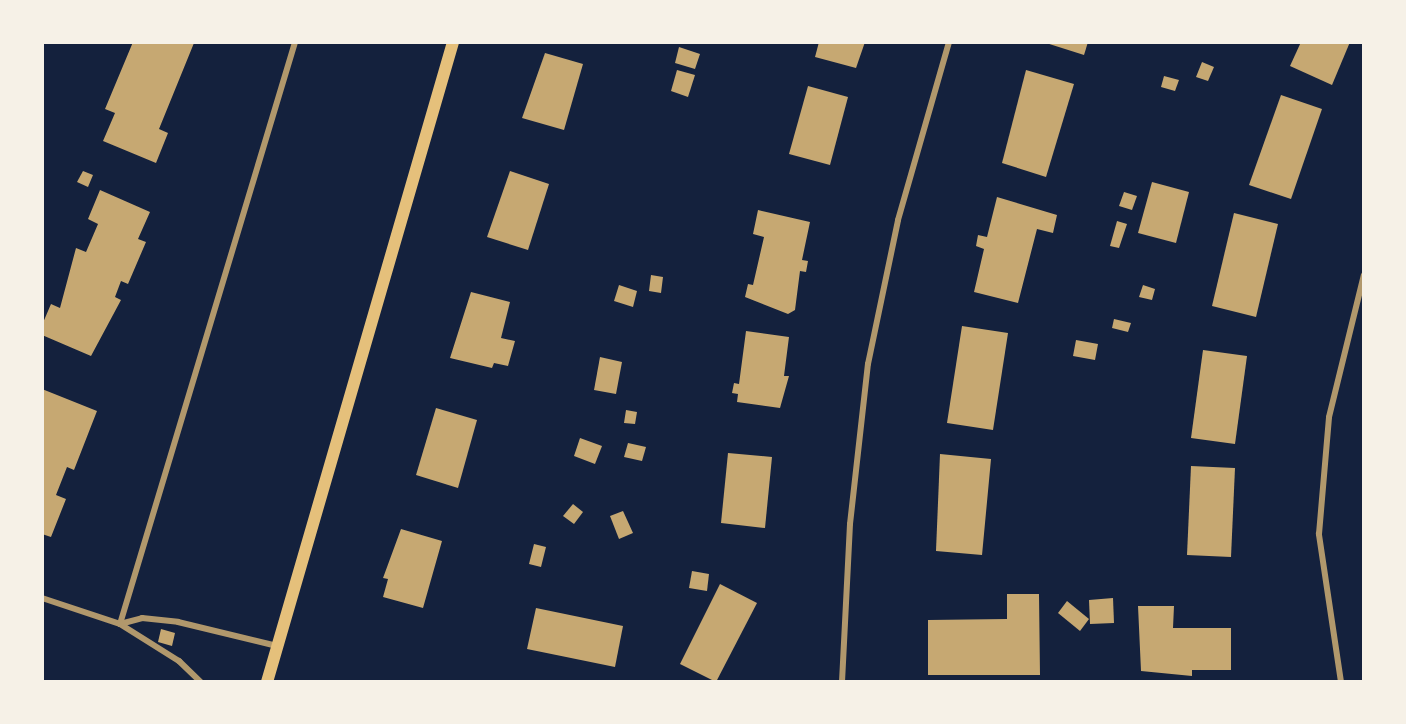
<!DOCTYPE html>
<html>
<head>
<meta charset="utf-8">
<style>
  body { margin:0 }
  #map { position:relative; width:1406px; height:724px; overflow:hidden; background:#14213d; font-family:"Source Sans 3",sans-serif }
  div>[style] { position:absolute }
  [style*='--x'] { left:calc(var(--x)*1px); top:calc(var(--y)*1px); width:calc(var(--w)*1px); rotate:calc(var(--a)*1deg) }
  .building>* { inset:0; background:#c6a872 }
  .minor>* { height:6px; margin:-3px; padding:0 3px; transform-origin:3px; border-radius:3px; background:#b1986c }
  .secondary>* { height:12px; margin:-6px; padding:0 6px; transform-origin:6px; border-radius:6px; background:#e5c07b }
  span { translate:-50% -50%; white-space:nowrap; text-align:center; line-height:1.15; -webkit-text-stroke:5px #f6f1e7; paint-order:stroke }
  .frame { position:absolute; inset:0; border:44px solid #f6f1e7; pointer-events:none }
</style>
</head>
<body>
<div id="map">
  <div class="building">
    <i style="clip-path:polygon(133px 42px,200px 42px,194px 43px,159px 129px,168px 133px,156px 163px,103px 141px,115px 113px,105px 109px)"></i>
    <i style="clip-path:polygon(819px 42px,865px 42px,856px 68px,815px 57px)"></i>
    <i style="clip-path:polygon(1043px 42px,1088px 42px,1084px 55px)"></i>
    <i style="clip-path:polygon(1301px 42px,1350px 42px,1332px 85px,1290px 66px)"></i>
    <i style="clip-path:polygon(679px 47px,700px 54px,695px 69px,675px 63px)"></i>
    <i style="clip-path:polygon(545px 53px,583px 64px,564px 130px,522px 118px)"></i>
    <i style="clip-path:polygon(1202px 62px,1214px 67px,1208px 81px,1196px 77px)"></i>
    <i style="clip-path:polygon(677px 70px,695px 75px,688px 97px,671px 91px)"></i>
    <i style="clip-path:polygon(1026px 70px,1074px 84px,1046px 177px,1002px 163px)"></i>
    <i style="clip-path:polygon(1164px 76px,1179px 80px,1175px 91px,1161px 87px)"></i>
    <i style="clip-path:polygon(808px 86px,848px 97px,830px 165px,789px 154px)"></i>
    <i style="clip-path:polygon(1281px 95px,1322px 109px,1291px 199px,1249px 185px)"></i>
    <i style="clip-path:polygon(83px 171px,93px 175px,88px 187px,77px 182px)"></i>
    <i style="clip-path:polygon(510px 171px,549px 184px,528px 250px,487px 237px)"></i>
    <i style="clip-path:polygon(1152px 182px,1189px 192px,1176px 243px,1138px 233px)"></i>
    <i style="clip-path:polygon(100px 190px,150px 212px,138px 239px,146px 242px,128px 284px,121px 281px,115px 297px,121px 300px,91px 356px,42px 335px,42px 325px,51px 304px,60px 308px,76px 248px,86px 252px,98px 224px,88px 219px)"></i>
    <i style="clip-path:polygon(1124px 192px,1137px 196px,1132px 210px,1119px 206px)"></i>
    <i style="clip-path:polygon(997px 197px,1057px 215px,1053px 233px,1037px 229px,1018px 303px,974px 292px,984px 249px,976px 246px,978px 235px,987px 237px)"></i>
    <i style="clip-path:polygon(758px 210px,810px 222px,802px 260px,808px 261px,806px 272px,800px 271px,795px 310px,788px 314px,745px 297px,748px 284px,753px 285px,764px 237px,753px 234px)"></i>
    <i style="clip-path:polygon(1234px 213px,1278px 224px,1256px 317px,1212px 306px)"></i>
    <i style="clip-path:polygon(1117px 221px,1127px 224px,1119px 248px,1110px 246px)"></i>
    <i style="clip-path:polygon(651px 275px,663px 277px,661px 293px,649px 291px)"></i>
    <i style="clip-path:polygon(619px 285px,637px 291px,633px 307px,614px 301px)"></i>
    <i style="clip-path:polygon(1143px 285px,1155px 289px,1152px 300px,1139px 297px)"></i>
    <i style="clip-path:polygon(471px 292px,510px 302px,501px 338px,515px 341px,508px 366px,494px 363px,492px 368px,450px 358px)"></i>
    <i style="clip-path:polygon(1114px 319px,1131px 323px,1128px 332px,1112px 328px)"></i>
    <i style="clip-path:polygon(962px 326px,1008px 333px,993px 430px,947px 423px)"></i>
    <i style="clip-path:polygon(746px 331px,789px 337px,784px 376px,789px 376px,780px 408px,737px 402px,738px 394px,732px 393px,734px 383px,739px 384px)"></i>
    <i style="clip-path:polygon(1076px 340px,1098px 344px,1095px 360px,1073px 356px)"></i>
    <i style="clip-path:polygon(1203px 350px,1247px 356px,1235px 444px,1191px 438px)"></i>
    <i style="clip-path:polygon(600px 357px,622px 362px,616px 394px,594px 390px)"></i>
    <i style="clip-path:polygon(42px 389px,97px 411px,74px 470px,67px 467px,56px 495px,66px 499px,51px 537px,42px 534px)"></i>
    <i style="clip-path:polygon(436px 408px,477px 420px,458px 488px,416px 475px)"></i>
    <i style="clip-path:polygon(626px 410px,637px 412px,635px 424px,624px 423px)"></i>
    <i style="clip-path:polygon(580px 438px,602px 446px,595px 464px,574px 456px)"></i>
    <i style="clip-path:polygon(628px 443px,646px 447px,642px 461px,624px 457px)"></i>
    <i style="clip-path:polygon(728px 453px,772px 457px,765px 528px,721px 523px)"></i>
    <i style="clip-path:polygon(940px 454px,991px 459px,982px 555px,936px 551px)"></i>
    <i style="clip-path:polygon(1191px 466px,1235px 468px,1231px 557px,1187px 555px)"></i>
    <i style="clip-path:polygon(573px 504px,583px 512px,574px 524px,563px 516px)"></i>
    <i style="clip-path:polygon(623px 511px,633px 533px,619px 539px,610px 516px)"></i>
    <i style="clip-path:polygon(401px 529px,442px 541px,423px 608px,383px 597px,388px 579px,383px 578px)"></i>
    <i style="clip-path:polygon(534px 544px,546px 547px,541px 567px,529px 564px)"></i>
    <i style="clip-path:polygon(692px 571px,709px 574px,707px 591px,689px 588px)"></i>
    <i style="clip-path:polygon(720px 584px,757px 603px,716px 682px,680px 664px)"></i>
    <i style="clip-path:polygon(1007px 594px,1039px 594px,1040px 675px,928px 675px,928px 620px,1007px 619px)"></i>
    <i style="clip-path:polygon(1113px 598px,1114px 623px,1090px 624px,1089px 600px)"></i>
    <i style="clip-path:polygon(1067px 601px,1089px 619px,1080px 631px,1058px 613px)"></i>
    <i style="clip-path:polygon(1138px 606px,1174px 606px,1173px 628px,1231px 628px,1231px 670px,1192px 670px,1192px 676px,1141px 671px)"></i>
    <i style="clip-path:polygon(536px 608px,623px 626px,615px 667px,527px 649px)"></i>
    <i style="clip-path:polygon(161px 629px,175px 633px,172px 646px,158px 642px)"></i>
  </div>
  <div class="minor">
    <i style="--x:42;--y:598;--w:82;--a:18.4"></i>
    <i style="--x:120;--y:624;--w:70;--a:32.1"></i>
    <i style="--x:179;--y:661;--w:30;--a:44"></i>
    <i style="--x:120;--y:624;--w:608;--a:-73.26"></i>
    <i style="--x:120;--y:624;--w:23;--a:-15"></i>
    <i style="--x:142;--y:618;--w:36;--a:6"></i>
    <i style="--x:178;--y:622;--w:102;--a:13.6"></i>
    <i style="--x:842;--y:682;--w:158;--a:-87.1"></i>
    <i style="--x:850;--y:524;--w:161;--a:-83.6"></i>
    <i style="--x:868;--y:364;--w:147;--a:-78.2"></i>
    <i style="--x:898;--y:220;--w:185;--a:-74"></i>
    <i style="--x:1341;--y:682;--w:150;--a:-98.5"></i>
    <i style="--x:1319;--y:534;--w:117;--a:-85.1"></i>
    <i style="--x:1329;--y:417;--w:146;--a:-76.2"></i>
  </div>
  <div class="secondary">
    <i style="--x:267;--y:682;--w:666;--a:-73.79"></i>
  </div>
  <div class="frame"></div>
</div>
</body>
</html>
